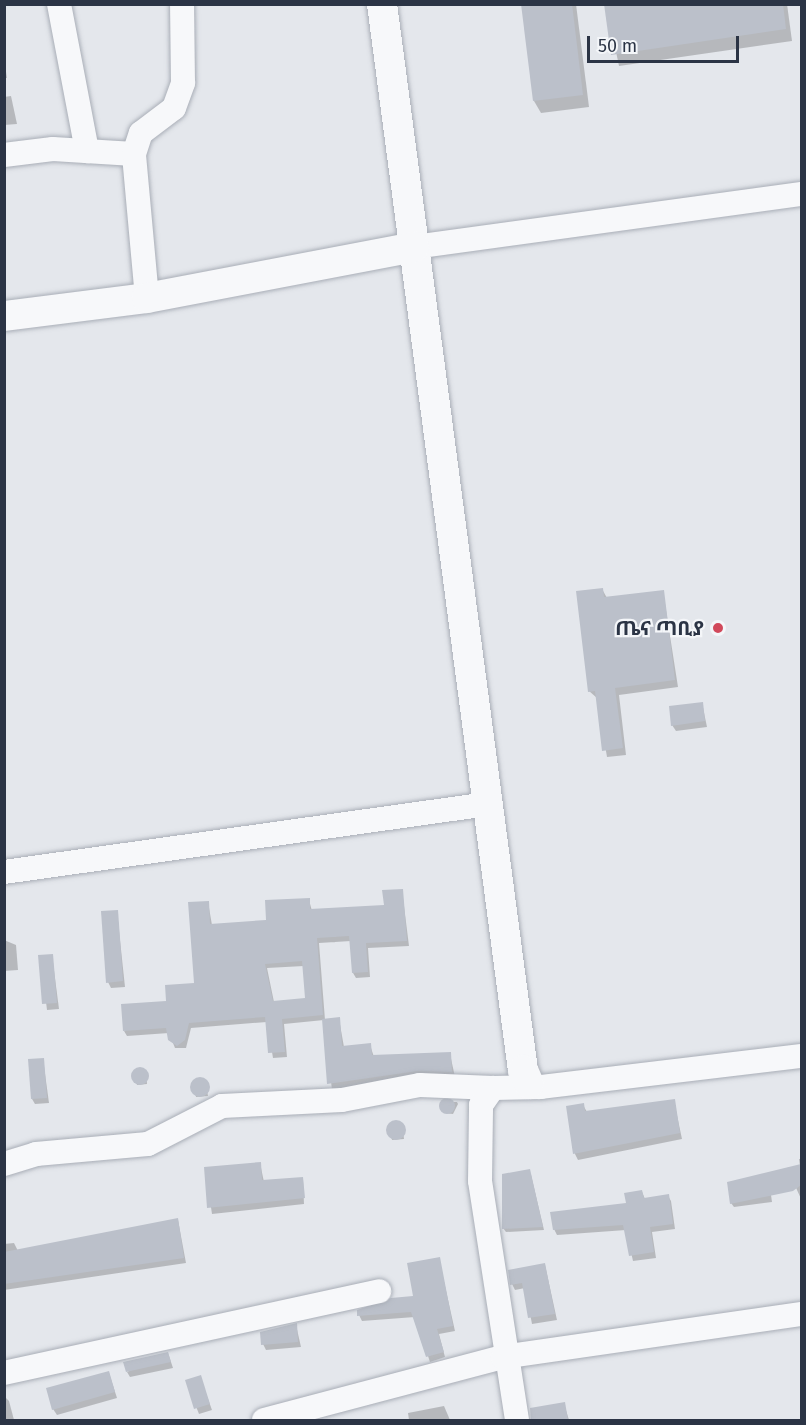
<!DOCTYPE html>
<html>
<head>
<meta charset="utf-8">
<style>
  body { margin:0 }
  #map { position:relative; width:806px; height:1425px; overflow:hidden; background:#e4e7ec; font-family:"Fira Sans","Noto Sans Ethiopic",sans-serif }
  div>[style] { position:absolute }
  [style*='--x'] { left:calc(var(--x)*1px); top:calc(var(--y)*1px); width:calc(var(--w)*1px); rotate:calc(var(--a)*1deg) }
  .shadow>* { inset:0; background:#0003 }
  .building>* { inset:0; background:#bbc0ca }
  .round { border-radius:50% }
  .roads { filter:drop-shadow(0 0 2px #a9aeb7) drop-shadow(0 0 2px #a9aeb7) }
  .minor>* { height:24px; margin:-12px; padding:0 12px; transform-origin:12px; border-radius:12px; background:#f7f8fa }
  .tertiary>* { height:30px; margin:-15px; padding:0 15px; transform-origin:15px; border-radius:15px; background:#f7f8fa }
  .dots>* { width:16px; height:16px; translate:-50% -50%; box-sizing:border-box; border:3px solid #f4f6f9; border-radius:50% }
  span { translate:-50% -50%; white-space:nowrap; text-align:center; line-height:1.15; -webkit-text-stroke:4.5px #f4f6f9; paint-order:stroke }
  .poi-label { font-size:20px; color:#2b3445; font-weight:700 }
  .right { translate:-100% -50%; text-align:right }
  .frame { position:absolute; inset:0; border:6px solid #2b3445; pointer-events:none }
  .scale { position:absolute; left:587px; top:36px; width:152px; height:27px; box-sizing:border-box; border:3px solid #2b3445; border-top:0; padding-left:8px; font-size:18px; line-height:21px; white-space:nowrap; color:#2b3445; -webkit-text-stroke:4px #f4f6f9; paint-order:stroke }
</style>
</head>
<body>
<div id="map">
  <div class="shadow">
    <i style="clip-path:polygon(522px 4px,576px 4px,589px 107px,541px 113px,534px 101px)"></i>
    <i style="clip-path:polygon(606px 4px,787px 4px,792px 41px,619px 66px)"></i>
    <i style="clip-path:polygon(4px 59px,7px 78px,4px 78px)"></i>
    <i style="clip-path:polygon(11px 96px,17px 124px,4px 125px,4px 97px)"></i>
    <i style="clip-path:polygon(602px 589px,607px 598px,663px 591px,678px 687px,619px 695px,626px 755px,607px 757px,597px 698px,589px 691px)"></i>
    <i style="clip-path:polygon(702px 703px,707px 727px,676px 731px,672px 725px)"></i>
    <i style="clip-path:polygon(evenodd,402px 890px,409px 946px,368px 948px,370px 977px,356px 978px,353px 973px,351px 941px,319px 943px,325px 1020px,339px 1019px,344px 1047px,370px 1045px,374px 1057px,450px 1054px,455px 1077px,332px 1090px,324px 1020px,284px 1024px,287px 1057px,273px 1058px,267px 1022px,191px 1028px,186px 1048px,175px 1048px,169px 1033px,127px 1036px,124px 1031px,195px 984px,208px 902px,212px 925px,268px 921px,309px 900px,312px 911px,385px 906px,402px 890px,304px 966px,307px 999px,274px 1002px,267px 968px,304px 966px)"></i>
    <i style="clip-path:polygon(117px 912px,125px 987px,111px 988px,108px 982px)"></i>
    <i style="clip-path:polygon(4px 940px,16px 945px,18px 970px,4px 971px)"></i>
    <i style="clip-path:polygon(52px 955px,59px 1009px,47px 1010px,40px 956px)"></i>
    <i style="clip-path:polygon(43px 1059px,49px 1103px,35px 1104px,32px 1099px)"></i>
    <i style="clip-path:polygon(136px 1070px,146px 1071px,147px 1084px,137px 1085px)"></i>
    <i style="clip-path:polygon(205px 1080px,208px 1096px,196px 1097px,193px 1082px)"></i>
    <i style="clip-path:polygon(674px 1101px,682px 1139px,578px 1160px,575px 1154px,568px 1107px,583px 1105px,587px 1112px)"></i>
    <i style="clip-path:polygon(440px 1102px,457px 1102px,458px 1104px,453px 1114px,444px 1113px)"></i>
    <i style="clip-path:polygon(402px 1124px,404px 1139px,392px 1140px,389px 1125px)"></i>
    <i style="clip-path:polygon(799px 1159px,802px 1159px,802px 1201px,787px 1168px,800px 1166px)"></i>
    <i style="clip-path:polygon(260px 1163px,264px 1182px,303px 1179px,304px 1204px,212px 1214px,205px 1168px)"></i>
    <i style="clip-path:polygon(531px 1175px,544px 1230px,506px 1232px,503px 1228px)"></i>
    <i style="clip-path:polygon(769px 1181px,772px 1202px,734px 1207px,731px 1203px)"></i>
    <i style="clip-path:polygon(642px 1192px,645px 1199px,668px 1196px,671px 1201px,675px 1229px,652px 1232px,656px 1258px,633px 1261px,626px 1230px,557px 1235px,554px 1229px,628px 1204px)"></i>
    <i style="clip-path:polygon(178px 1220px,186px 1263px,4px 1290px,4px 1244px,14px 1243px,18px 1251px)"></i>
    <i style="clip-path:polygon(439px 1259px,455px 1331px,439px 1334px,445px 1357px,430px 1362px,415px 1317px,362px 1321px,359px 1315px,415px 1297px)"></i>
    <i style="clip-path:polygon(545px 1265px,557px 1320px,532px 1324px,525px 1288px,515px 1290px,512px 1284px)"></i>
    <i style="clip-path:polygon(296px 1325px,301px 1347px,266px 1350px,263px 1344px)"></i>
    <i style="clip-path:polygon(168px 1353px,173px 1368px,130px 1377px,127px 1372px)"></i>
    <i style="clip-path:polygon(109px 1373px,117px 1398px,57px 1415px,53px 1409px)"></i>
    <i style="clip-path:polygon(200px 1377px,212px 1410px,199px 1414px,186px 1381px)"></i>
    <i style="clip-path:polygon(4px 1396px,9px 1401px,14px 1420px,4px 1420px)"></i>
    <i style="clip-path:polygon(564px 1404px,569px 1420px,533px 1420px,532px 1409px)"></i>
    <i style="clip-path:polygon(444px 1406px,450px 1420px,409px 1420px,408px 1413px)"></i>
  </div>
  <div class="building">
    <i style="clip-path:polygon(521px 4px,572px 4px,583px 95px,533px 101px)"></i>
    <i style="clip-path:polygon(604px 4px,783px 4px,786px 29px,611px 55px)"></i>
    <i style="clip-path:polygon(603px 588px,604px 597px,664px 590px,675px 680px,615px 688px,623px 748px,602px 751px,595px 691px,588px 692px,576px 591px)"></i>
    <i style="clip-path:polygon(703px 702px,705px 721px,671px 726px,669px 706px)"></i>
    <i style="clip-path:polygon(evenodd,403px 889px,407px 941px,366px 943px,368px 972px,352px 973px,349px 936px,317px 938px,323px 1015px,282px 1019px,285px 1052px,268px 1053px,265px 1017px,189px 1023px,185px 1040px,177px 1046px,168px 1040px,166px 1028px,123px 1031px,121px 1004px,166px 1001px,165px 985px,194px 983px,188px 902px,209px 901px,210px 924px,266px 920px,265px 900px,310px 898px,310px 909px,384px 905px,382px 890px,403px 889px,302px 961px,305px 998px,273px 1001px,265px 964px,302px 961px)"></i>
    <i style="clip-path:polygon(118px 910px,123px 981px,106px 983px,101px 911px)"></i>
    <i style="clip-path:polygon(53px 954px,57px 1003px,42px 1004px,38px 955px)"></i>
    <i style="clip-path:polygon(340px 1017px,342px 1046px,371px 1043px,372px 1055px,451px 1052px,452px 1072px,418px 1071px,327px 1084px,322px 1019px)"></i>
    <i style="clip-path:polygon(44px 1058px,47px 1098px,31px 1099px,28px 1059px)"></i>
    <i class="round" style="left:131px;top:1067px;width:18px;height:18px"></i>
    <i class="round" style="left:190px;top:1077px;width:20px;height:20px"></i>
    <i class="round" style="left:439px;top:1098px;width:16px;height:16px"></i>
    <i style="clip-path:polygon(675px 1099px,680px 1133px,573px 1154px,566px 1106px,584px 1103px,585px 1111px)"></i>
    <i class="round" style="left:386px;top:1120px;width:20px;height:20px"></i>
    <i style="clip-path:polygon(261px 1162px,262px 1180px,303px 1177px,305px 1198px,207px 1208px,204px 1167px)"></i>
    <i style="clip-path:polygon(801px 1164px,801px 1185px,793px 1191px,730px 1204px,727px 1182px)"></i>
    <i style="clip-path:polygon(530px 1169px,543px 1227px,502px 1229px,502px 1174px)"></i>
    <i style="clip-path:polygon(642px 1190px,644px 1198px,669px 1194px,673px 1224px,650px 1227px,654px 1252px,629px 1256px,623px 1225px,553px 1230px,550px 1212px,626px 1203px,624px 1193px)"></i>
    <i style="clip-path:polygon(178px 1218px,184px 1258px,4px 1284px,4px 1252px)"></i>
    <i style="clip-path:polygon(440px 1257px,453px 1326px,437px 1329px,444px 1352px,426px 1357px,411px 1312px,357px 1316px,357px 1310px,391px 1298px,413px 1296px,407px 1263px)"></i>
    <i style="clip-path:polygon(545px 1263px,555px 1314px,528px 1318px,522px 1283px,510px 1285px,508px 1270px)"></i>
    <i style="clip-path:polygon(297px 1323px,298px 1342px,261px 1345px,260px 1332px)"></i>
    <i style="clip-path:polygon(168px 1352px,171px 1362px,126px 1372px,123px 1362px)"></i>
    <i style="clip-path:polygon(109px 1371px,115px 1392px,52px 1410px,46px 1388px)"></i>
    <i style="clip-path:polygon(201px 1375px,210px 1404px,194px 1409px,185px 1380px)"></i>
    <i style="clip-path:polygon(565px 1402px,568px 1420px,531px 1420px,530px 1408px)"></i>
  </div>
  <div class="roads">
    <div class="minor">
      <i style="--x:59;--y:4;--w:150;--a:79.2"></i>
      <i style="--x:4;--y:155;--w:49;--a:-7"></i>
      <i style="--x:53;--y:149;--w:81;--a:3.5"></i>
      <i style="--x:414;--y:247;--w:392;--a:-7.8"></i>
      <i style="--x:147;--y:298;--w:145;--a:-95.2"></i>
      <i style="--x:134;--y:154;--w:22;--a:-72"></i>
      <i style="--x:141;--y:133;--w:41;--a:-37.1"></i>
      <i style="--x:174;--y:108;--w:27;--a:-70"></i>
      <i style="--x:183;--y:83;--w:79;--a:-90.7"></i>
      <i style="--x:4;--y:872;--w:489;--a:-8"></i>
      <i style="--x:4;--y:1164;--w:34;--a:-17"></i>
      <i style="--x:36;--y:1154;--w:112;--a:-5.1"></i>
      <i style="--x:148;--y:1144;--w:83;--a:-27.2"></i>
      <i style="--x:222;--y:1106;--w:120;--a:-2.9"></i>
      <i style="--x:342;--y:1100;--w:79;--a:-10.9"></i>
      <i style="--x:420;--y:1085;--w:73;--a:2.4"></i>
      <i style="--x:4;--y:1373;--w:384;--a:-12.3"></i>
      <i style="--x:264;--y:1420;--w:247;--a:-14.8"></i>
      <i style="--x:503;--y:1357;--w:302;--a:-8.2"></i>
      <i style="--x:517;--y:1420;--w:242;--a:-98.8"></i>
      <i style="--x:480;--y:1181;--w:76;--a:-89.2"></i>
      <i style="--x:481;--y:1105;--w:21;--a:-55"></i>
      <i style="--x:493;--y:1088;--w:48;--a:-1.2"></i>
      <i style="--x:541;--y:1087;--w:263;--a:-6.8"></i>
    </div>
    <div class="tertiary">
      <i style="--x:382;--y:4;--w:1075;--a:82.47"></i>
      <i style="--x:523;--y:1070;--w:15;--a:67"></i>
      <i style="--x:4;--y:316;--w:144;--a:-7.2"></i>
      <i style="--x:147;--y:298;--w:272;--a:-10.8"></i>
    </div>
  </div>
  <div class="dots">
    <i style="left:718px;top:628px;background:#d1495b"></i>
  </div>
  <div class="poi-label">
    <span class="right" style="left:704px;top:628px">ጤና ጣቢያ</span>
  </div>
  <div class="frame"></div>
  <div class="scale">50 m</div>
</div>
</body>
</html>
